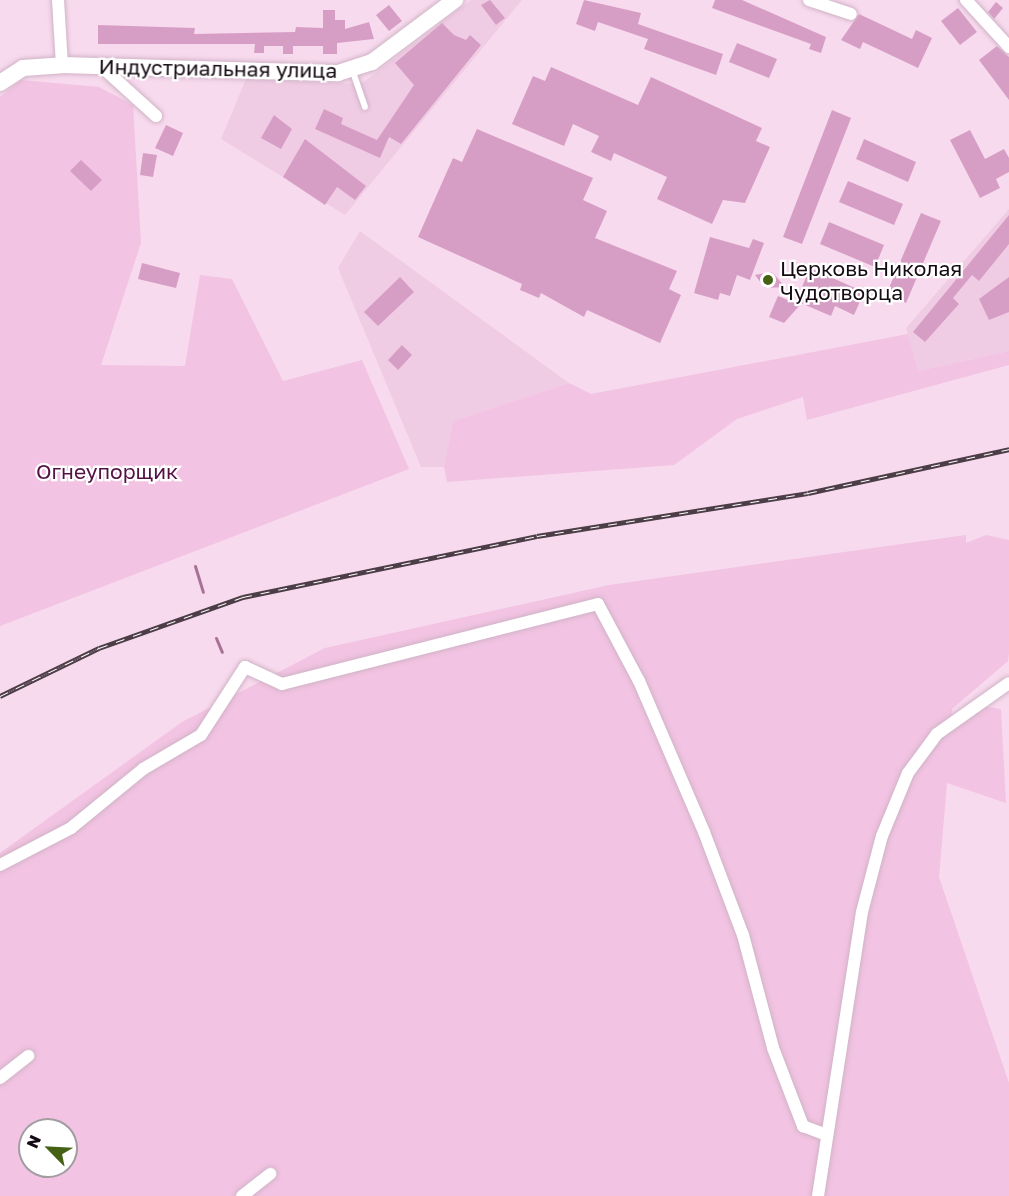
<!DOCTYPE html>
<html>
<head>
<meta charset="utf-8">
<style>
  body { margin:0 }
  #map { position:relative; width:1009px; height:1196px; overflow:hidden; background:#f8daee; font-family:"Golos Text",sans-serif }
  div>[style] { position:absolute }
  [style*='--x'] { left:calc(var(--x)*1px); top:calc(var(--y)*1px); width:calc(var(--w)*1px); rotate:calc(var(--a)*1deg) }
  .built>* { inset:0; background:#f0cce4 }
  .green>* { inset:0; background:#f2c3e2 }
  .stream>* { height:3px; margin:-1.5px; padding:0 1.5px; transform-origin:1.5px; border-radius:1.5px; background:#a87297 }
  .building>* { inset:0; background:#d79ec5 }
  .roads { filter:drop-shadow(0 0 2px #d0b3c6) drop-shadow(0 0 2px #d0b3c6) }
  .lane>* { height:6px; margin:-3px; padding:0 3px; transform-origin:3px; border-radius:3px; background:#fff }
  .street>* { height:12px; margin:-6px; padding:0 6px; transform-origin:6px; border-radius:6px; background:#fff }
  .secondary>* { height:16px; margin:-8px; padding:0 8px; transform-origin:8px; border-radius:8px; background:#fff }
  .rail>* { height:5px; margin-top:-2.5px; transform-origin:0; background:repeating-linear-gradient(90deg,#fff 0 9px,#4c3d47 0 18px); box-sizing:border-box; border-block:2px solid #4c3d47 }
  .dots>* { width:16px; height:16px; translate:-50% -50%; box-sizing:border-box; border:3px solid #fff; border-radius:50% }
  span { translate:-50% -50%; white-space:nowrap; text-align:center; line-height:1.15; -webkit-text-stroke:4.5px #fff; paint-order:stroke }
  .street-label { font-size:21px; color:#150b12 }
  .poi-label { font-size:21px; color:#150b12 }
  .left { translate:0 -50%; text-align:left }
  .park-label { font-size:21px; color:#531144 }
  .north { position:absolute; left:18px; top:1118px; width:60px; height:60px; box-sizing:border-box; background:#fff; border:2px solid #a19da0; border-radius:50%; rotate:294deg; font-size:16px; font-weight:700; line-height:24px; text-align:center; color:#150b12 }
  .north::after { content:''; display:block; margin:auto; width:21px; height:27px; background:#446114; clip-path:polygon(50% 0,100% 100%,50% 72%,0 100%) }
</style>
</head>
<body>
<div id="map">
  <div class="built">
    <i style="clip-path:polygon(471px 0,522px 0,345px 215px,221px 139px,246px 79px,361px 84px)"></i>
    <i style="clip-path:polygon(1009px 209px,1009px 351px,918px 371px,906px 328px)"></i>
    <i style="clip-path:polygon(360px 231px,569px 383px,453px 421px,444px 467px,421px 467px,338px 268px)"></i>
  </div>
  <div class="green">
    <i style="clip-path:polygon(21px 80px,99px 87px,133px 105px,141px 243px,101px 365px,185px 366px,200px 275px,232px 279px,283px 381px,362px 360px,409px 469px,0 626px,0 97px)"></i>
    <i style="clip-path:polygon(908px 334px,918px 371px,1009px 351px,1009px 365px,807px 420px,803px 397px,737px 419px,674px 465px,447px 482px,444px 467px,453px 421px,569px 383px,591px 394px)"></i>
    <i style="clip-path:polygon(evenodd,966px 535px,966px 543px,986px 535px,1009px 540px,1009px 653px,1008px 661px,952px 709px,951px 727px,982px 706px,1001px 709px,1006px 803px,947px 783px,939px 877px,1009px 1083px,1009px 1196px,0 1196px,0 853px,182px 722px,325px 648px,609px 585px,966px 535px,30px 1130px,66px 1130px,66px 1166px,30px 1166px,30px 1130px)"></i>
  </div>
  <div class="stream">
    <i style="--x:195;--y:566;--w:27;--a:73"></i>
    <i style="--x:216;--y:638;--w:15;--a:67"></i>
  </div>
  <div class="building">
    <i style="clip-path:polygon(490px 0,505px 18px,496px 25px,481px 5px)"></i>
    <i style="clip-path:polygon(584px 0,641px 13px,638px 24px,723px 54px,716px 75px,644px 49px,648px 39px,598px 22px,595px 31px,576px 24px)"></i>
    <i style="clip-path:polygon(715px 0,742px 0,826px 37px,821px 53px,809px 49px,811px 44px,712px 8px)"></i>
    <i style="clip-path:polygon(996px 2px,1003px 8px,994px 19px,988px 12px)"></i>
    <i style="clip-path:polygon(389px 5px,402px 21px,389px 31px,376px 15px)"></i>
    <i style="clip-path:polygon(958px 8px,977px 32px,960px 45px,941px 21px)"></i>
    <i style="clip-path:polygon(323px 10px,335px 10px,335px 20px,345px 20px,345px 29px,369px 22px,374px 39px,337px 43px,337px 54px,323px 54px,323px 46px,293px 46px,293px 54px,283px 54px,283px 46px,264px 46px,264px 53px,254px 53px,255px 44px,98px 44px,98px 25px,195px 28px,194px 34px,295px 32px,296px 27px,323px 28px)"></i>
    <i style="clip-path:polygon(859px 14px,912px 39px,916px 30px,932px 38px,918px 68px,863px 42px,860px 49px,841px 40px)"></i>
    <i style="clip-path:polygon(442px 23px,454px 35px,466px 40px,470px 35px,481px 45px,401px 144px,389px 137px,380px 158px,315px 129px,324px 109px,343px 118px,341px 124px,377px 140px,414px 85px,395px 63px)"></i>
    <i style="clip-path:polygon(737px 43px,777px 59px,769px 78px,729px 62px)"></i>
    <i style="clip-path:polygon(997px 46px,1009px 57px,1009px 100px,979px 60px)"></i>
    <i style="clip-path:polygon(551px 67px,638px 105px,651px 77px,762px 128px,756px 141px,770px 147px,745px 203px,723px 200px,712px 224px,657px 199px,667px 177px,614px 153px,611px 161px,591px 152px,599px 136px,573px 124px,564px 146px,512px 124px,533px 76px,545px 81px)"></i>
    <i style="clip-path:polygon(832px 110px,851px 118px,802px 244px,783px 237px)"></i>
    <i style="clip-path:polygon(274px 115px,292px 129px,281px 149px,261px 138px)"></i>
    <i style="clip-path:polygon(166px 125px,183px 133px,173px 156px,155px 148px)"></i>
    <i style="clip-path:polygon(477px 129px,593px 178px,583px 200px,607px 211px,595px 238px,677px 271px,669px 289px,681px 295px,660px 343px,587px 310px,584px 317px,541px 293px,539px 298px,520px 290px,522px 284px,418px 237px,453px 158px,462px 162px)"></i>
    <i style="clip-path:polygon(970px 130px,985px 159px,1004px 149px,1009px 158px,1009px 172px,996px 179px,1000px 188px,980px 198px,950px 140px)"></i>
    <i style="clip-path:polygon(305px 139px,366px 186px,355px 200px,337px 187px,325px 205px,283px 177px)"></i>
    <i style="clip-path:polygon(864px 139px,916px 162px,908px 182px,856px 159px)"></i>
    <i style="clip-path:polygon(143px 153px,157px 155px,153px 177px,140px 175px)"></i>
    <i style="clip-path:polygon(81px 160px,102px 180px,91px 191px,70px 171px)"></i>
    <i style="clip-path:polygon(848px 181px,903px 204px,894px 225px,839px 202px)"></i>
    <i style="clip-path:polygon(921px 213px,941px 221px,906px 303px,886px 295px)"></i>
    <i style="clip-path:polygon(1009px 215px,1009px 244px,979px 281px,972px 275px,953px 298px,959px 304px,925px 342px,913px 332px)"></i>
    <i style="clip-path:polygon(829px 222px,884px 245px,875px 267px,820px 244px)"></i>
    <i style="clip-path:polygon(710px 237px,749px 248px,753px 239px,764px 243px,750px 280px,737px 275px,730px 296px,720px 293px,718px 300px,694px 293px)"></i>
    <i style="clip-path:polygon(142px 263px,180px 273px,176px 288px,138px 279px)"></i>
    <i style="clip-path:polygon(810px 268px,864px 292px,854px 315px,835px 306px,831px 316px,796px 301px)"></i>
    <i style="clip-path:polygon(771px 272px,774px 274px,785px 287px,765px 288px,755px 275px)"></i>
    <i style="clip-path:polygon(400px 277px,414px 292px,378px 326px,364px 312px)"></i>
    <i style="clip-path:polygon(1009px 277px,1009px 312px,989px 320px,979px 299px)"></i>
    <i style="clip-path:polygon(778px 296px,800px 305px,784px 323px,769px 317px)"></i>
    <i style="clip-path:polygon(402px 345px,412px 355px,398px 370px,388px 360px)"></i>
  </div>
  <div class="roads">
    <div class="lane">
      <i style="--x:352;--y:69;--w:40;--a:71.1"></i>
    </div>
    <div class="street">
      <i style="--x:58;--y:0;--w:65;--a:86.5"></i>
      <i style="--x:809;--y:0;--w:44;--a:18.4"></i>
      <i style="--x:966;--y:0;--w:64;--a:47.5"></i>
      <i style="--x:102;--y:67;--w:73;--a:42.2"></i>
      <i style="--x:0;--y:865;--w:80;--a:-27.5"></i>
      <i style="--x:71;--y:828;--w:93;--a:-39.3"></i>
      <i style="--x:143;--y:769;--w:67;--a:-30.4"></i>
      <i style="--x:201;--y:735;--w:81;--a:-57.1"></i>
      <i style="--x:245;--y:667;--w:41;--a:24.7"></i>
      <i style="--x:282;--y:684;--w:326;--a:-14.2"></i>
      <i style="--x:598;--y:604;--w:87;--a:62"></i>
      <i style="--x:639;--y:681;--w:164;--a:66.7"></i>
      <i style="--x:704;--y:832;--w:110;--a:69.3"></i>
      <i style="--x:743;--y:935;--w:117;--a:75.1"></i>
      <i style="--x:773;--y:1048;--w:84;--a:69"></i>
      <i style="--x:803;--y:1126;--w:25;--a:21"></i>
      <i style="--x:0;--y:1078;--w:36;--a:-38"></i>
      <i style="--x:242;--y:1196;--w:36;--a:-38"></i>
      <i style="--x:818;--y:1196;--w:287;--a:-81.2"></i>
      <i style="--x:862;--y:912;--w:79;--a:-75.3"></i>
      <i style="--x:882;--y:836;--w:68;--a:-67.6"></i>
      <i style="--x:908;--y:773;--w:49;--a:-53.4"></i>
      <i style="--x:937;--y:734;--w:88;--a:-35.3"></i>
    </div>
    <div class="secondary">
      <i style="--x:0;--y:83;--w:27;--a:-33"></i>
      <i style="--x:23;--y:68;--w:39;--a:-4"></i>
      <i style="--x:62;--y:65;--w:276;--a:1.7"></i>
      <i style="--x:338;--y:73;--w:36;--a:-18"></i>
      <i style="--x:372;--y:62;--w:104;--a:-36.8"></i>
    </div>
  </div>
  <div class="rail">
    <i style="--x:0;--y:696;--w:110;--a:-25.9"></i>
    <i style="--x:99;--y:648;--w:153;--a:-19.5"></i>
    <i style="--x:243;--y:597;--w:300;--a:-11.7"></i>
    <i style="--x:537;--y:536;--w:274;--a:-9"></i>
    <i style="--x:808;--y:493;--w:206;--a:-12.3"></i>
  </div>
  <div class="dots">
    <i style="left:768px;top:280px;background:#446114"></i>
  </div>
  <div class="street-label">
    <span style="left:218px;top:68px;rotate:1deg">Индустриальная улица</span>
  </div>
  <div class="poi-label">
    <span class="left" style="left:780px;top:280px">Церковь Николая<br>Чудотворца</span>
  </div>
  <div class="park-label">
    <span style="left:107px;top:471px">Огнеупорщик</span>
  </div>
  <div class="north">N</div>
</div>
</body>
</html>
